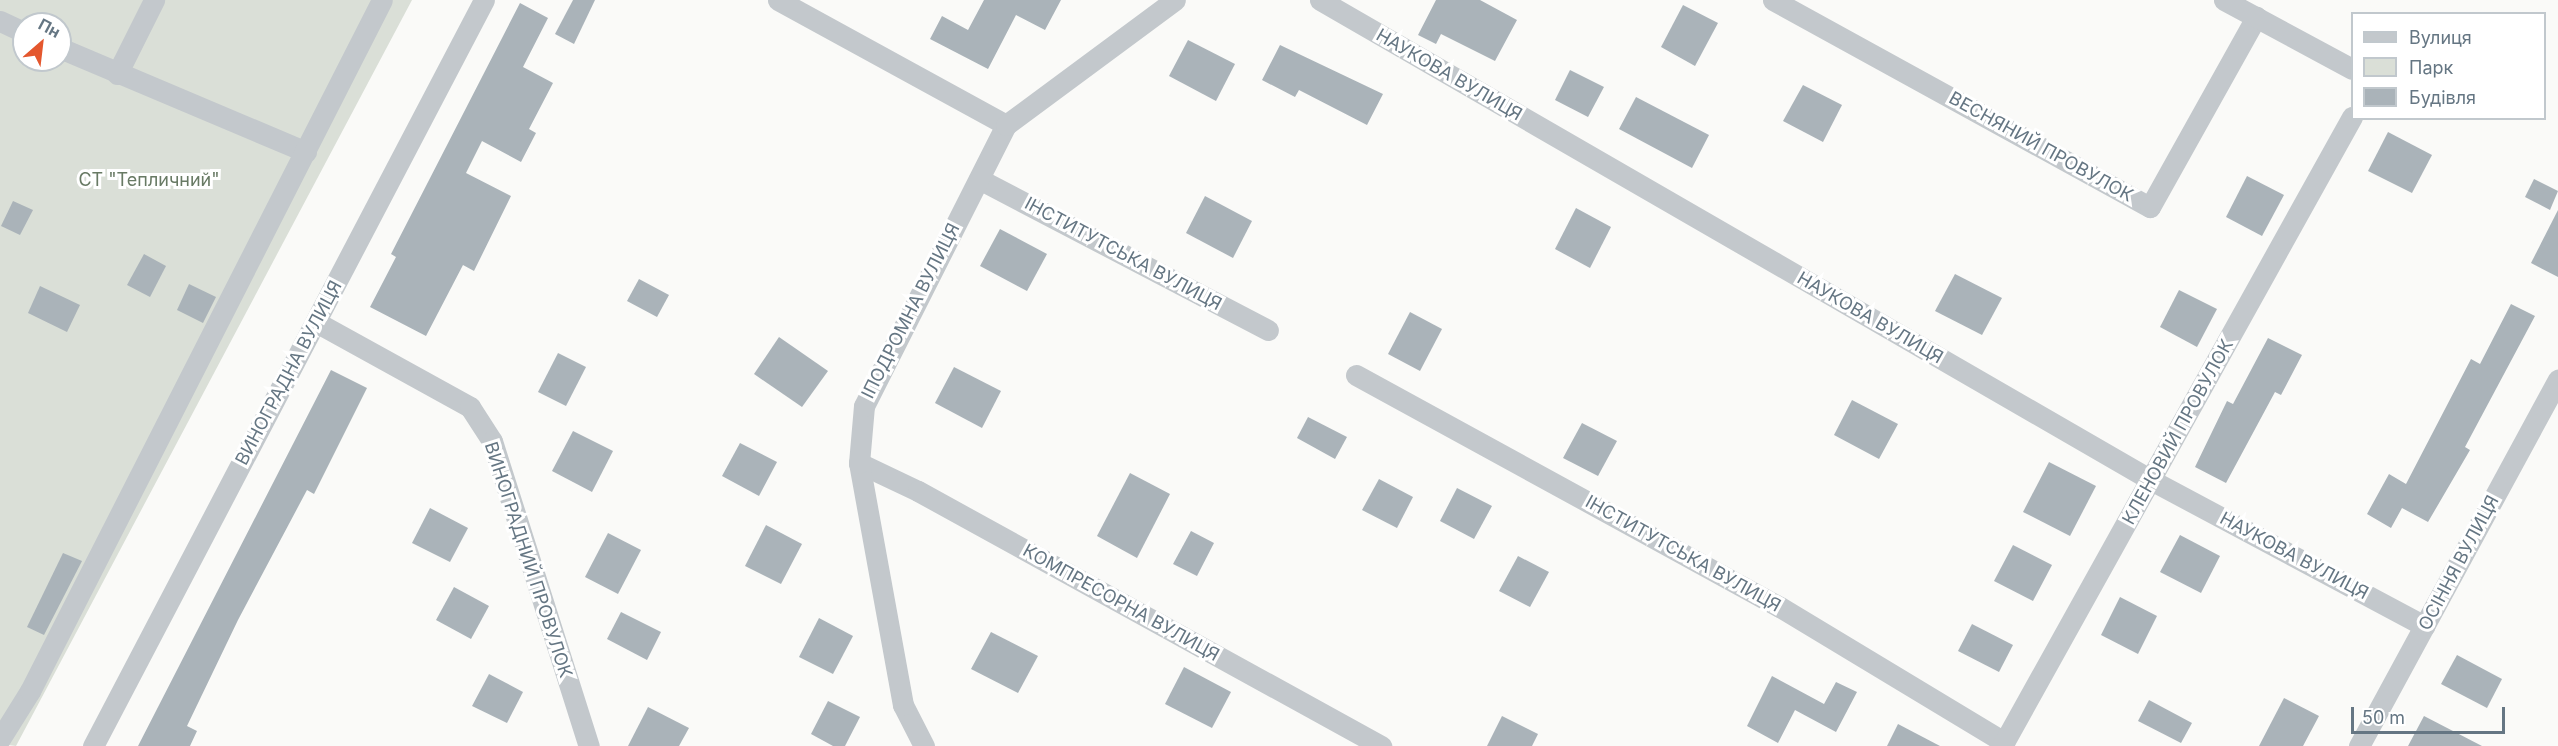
<!DOCTYPE html>
<html>
<head>
<meta charset="utf-8">
<style>
  body { margin:0 }
  #map { position:relative; width:2558px; height:746px; overflow:hidden; background:#fafaf8; font-family:Inter,sans-serif }
  div>[style] { position:absolute }
  [style*='--x'] { left:calc(var(--x)*1px); top:calc(var(--y)*1px); width:calc(var(--w)*1px); rotate:calc(var(--a)*1deg) }
  .green>* { inset:0; background:#dadfd7 }
  .building>* { inset:0; background:#aab3b9 }
  .minor>* { height:21px; margin:-10.5px; padding:0 10.5px; transform-origin:10.5px; border-radius:10.5px; background:#c3c8cc }
  span { translate:-50% -50%; white-space:nowrap; text-align:center; line-height:1.15; -webkit-text-stroke:6px #fff; paint-order:stroke }
  .street-label { font-size:18px; color:#657683 }
  .park-label { font-size:18px; color:#687a64 }
  .legend { position:absolute; left:2351px; top:12px; width:195px; height:108px; box-sizing:border-box; background:#fff; border:2px solid #c1c8cd; margin:0; padding:8px 10px; list-style:none; font-size:18px; color:#657683 }
  .legend li { display:flex; align-items:center; gap:12px; height:30px }
  .legend b { width:30px; border:2px solid #c1c8cd }
  .north { position:absolute; left:12px; top:12px; width:60px; height:60px; box-sizing:border-box; background:#fff; border:2px solid #c1c8cd; border-radius:50%; rotate:28deg; font-size:16px; font-weight:700; line-height:24px; text-align:center; color:#657683 }
  .north::after { content:''; display:block; margin:auto; width:21px; height:27px; background:#e4572e; clip-path:polygon(50% 0,100% 100%,50% 72%,0 100%) }
  .scale { position:absolute; left:2351px; top:707px; width:154px; height:27px; box-sizing:border-box; border:3px solid #657683; border-top:0; padding-left:8px; font-size:18px; line-height:21px; white-space:nowrap; color:#657683; -webkit-text-stroke:4px #fff; paint-order:stroke }
</style>
</head>
<body>
<div id="map">
  <div class="green">
    <i style="clip-path:polygon(evenodd,0 0,412px 0,16px 746px,0 744px,0 0,24px 24px,60px 24px,60px 60px,24px 60px,24px 24px)"></i>
  </div>
  <div class="building">
    <i style="clip-path:polygon(573px 0,595px 0,574px 44px,555px 34px)"></i>
    <i style="clip-path:polygon(984px 0,1061px 0,1045px 30px,1016px 15px,988px 69px,930px 39px,942px 16px,968px 30px)"></i>
    <i style="clip-path:polygon(1436px 0,1480px 0,1517px 20px,1495px 61px,1441px 34px,1436px 44px,1418px 35px)"></i>
    <i style="clip-path:polygon(520px 3px,548px 18px,523px 67px,553px 83px,529px 129px,536px 133px,521px 162px,482px 141px,466px 173px,511px 196px,474px 271px,463px 265px,426px 336px,370px 307px,396px 257px,391px 254px)"></i>
    <i style="clip-path:polygon(1683px 5px,1718px 23px,1695px 66px,1661px 47px)"></i>
    <i style="clip-path:polygon(1188px 40px,1235px 64px,1216px 101px,1169px 76px)"></i>
    <i style="clip-path:polygon(1280px 45px,1383px 94px,1367px 125px,1299px 90px,1295px 97px,1262px 80px)"></i>
    <i style="clip-path:polygon(1570px 70px,1604px 87px,1588px 117px,1555px 100px)"></i>
    <i style="clip-path:polygon(1803px 85px,1842px 105px,1823px 142px,1783px 121px)"></i>
    <i style="clip-path:polygon(1636px 97px,1709px 135px,1692px 168px,1619px 129px)"></i>
    <i style="clip-path:polygon(2388px 132px,2432px 155px,2412px 193px,2368px 171px)"></i>
    <i style="clip-path:polygon(2247px 176px,2284px 195px,2262px 236px,2226px 217px)"></i>
    <i style="clip-path:polygon(2534px 179px,2558px 191px,2550px 210px,2525px 197px)"></i>
    <i style="clip-path:polygon(1205px 196px,1252px 221px,1233px 258px,1186px 233px)"></i>
    <i style="clip-path:polygon(13px 201px,33px 210px,20px 235px,1px 226px)"></i>
    <i style="clip-path:polygon(1576px 208px,1611px 227px,1590px 268px,1555px 249px)"></i>
    <i style="clip-path:polygon(2558px 210px,2558px 277px,2531px 263px)"></i>
    <i style="clip-path:polygon(1000px 229px,1047px 254px,1027px 291px,980px 266px)"></i>
    <i style="clip-path:polygon(144px 254px,166px 266px,150px 297px,127px 285px)"></i>
    <i style="clip-path:polygon(1955px 274px,2002px 298px,1982px 335px,1935px 311px)"></i>
    <i style="clip-path:polygon(639px 279px,669px 295px,657px 317px,627px 301px)"></i>
    <i style="clip-path:polygon(189px 284px,216px 297px,203px 323px,177px 310px)"></i>
    <i style="clip-path:polygon(40px 286px,80px 305px,67px 332px,28px 313px)"></i>
    <i style="clip-path:polygon(2179px 290px,2217px 309px,2197px 347px,2160px 327px)"></i>
    <i style="clip-path:polygon(2511px 304px,2535px 316px,2465px 447px,2470px 450px,2428px 522px,2402px 508px,2391px 528px,2367px 514px,2389px 474px,2406px 484px,2471px 359px,2480px 364px)"></i>
    <i style="clip-path:polygon(1410px 312px,1442px 329px,1420px 371px,1388px 354px)"></i>
    <i style="clip-path:polygon(779px 337px,828px 371px,802px 407px,754px 374px)"></i>
    <i style="clip-path:polygon(2268px 338px,2302px 355px,2281px 395px,2275px 392px,2226px 483px,2195px 467px,2227px 401px,2233px 404px)"></i>
    <i style="clip-path:polygon(558px 353px,586px 367px,566px 406px,538px 392px)"></i>
    <i style="clip-path:polygon(954px 367px,1001px 391px,982px 428px,935px 403px)"></i>
    <i style="clip-path:polygon(331px 370px,367px 388px,314px 494px,307px 490px,238px 620px,187px 726px,197px 731px,190px 746px,138px 746px)"></i>
    <i style="clip-path:polygon(1852px 400px,1898px 424px,1879px 459px,1834px 435px)"></i>
    <i style="clip-path:polygon(1308px 417px,1347px 437px,1335px 459px,1297px 438px)"></i>
    <i style="clip-path:polygon(1582px 423px,1617px 441px,1598px 476px,1563px 458px)"></i>
    <i style="clip-path:polygon(573px 431px,613px 451px,592px 492px,552px 471px)"></i>
    <i style="clip-path:polygon(740px 443px,777px 462px,759px 496px,722px 476px)"></i>
    <i style="clip-path:polygon(2049px 462px,2096px 486px,2070px 536px,2023px 512px)"></i>
    <i style="clip-path:polygon(1130px 473px,1170px 494px,1137px 558px,1097px 536px)"></i>
    <i style="clip-path:polygon(1379px 479px,1413px 497px,1397px 528px,1362px 510px)"></i>
    <i style="clip-path:polygon(1457px 488px,1492px 506px,1474px 539px,1440px 521px)"></i>
    <i style="clip-path:polygon(430px 508px,468px 528px,450px 562px,412px 543px)"></i>
    <i style="clip-path:polygon(766px 525px,802px 544px,781px 584px,745px 566px)"></i>
    <i style="clip-path:polygon(1191px 531px,1214px 543px,1197px 576px,1173px 564px)"></i>
    <i style="clip-path:polygon(608px 533px,641px 550px,618px 594px,585px 577px)"></i>
    <i style="clip-path:polygon(2180px 535px,2220px 556px,2201px 593px,2160px 572px)"></i>
    <i style="clip-path:polygon(2013px 545px,2052px 565px,2033px 601px,1994px 581px)"></i>
    <i style="clip-path:polygon(63px 553px,82px 561px,44px 635px,27px 627px)"></i>
    <i style="clip-path:polygon(1518px 556px,1549px 572px,1530px 607px,1499px 591px)"></i>
    <i style="clip-path:polygon(454px 587px,489px 606px,471px 639px,436px 620px)"></i>
    <i style="clip-path:polygon(2120px 597px,2157px 616px,2138px 654px,2101px 635px)"></i>
    <i style="clip-path:polygon(621px 612px,661px 632px,647px 660px,607px 639px)"></i>
    <i style="clip-path:polygon(819px 618px,853px 636px,833px 674px,799px 657px)"></i>
    <i style="clip-path:polygon(1972px 624px,2013px 645px,1999px 672px,1958px 651px)"></i>
    <i style="clip-path:polygon(991px 632px,1038px 656px,1018px 693px,971px 669px)"></i>
    <i style="clip-path:polygon(2457px 655px,2502px 679px,2487px 708px,2441px 684px)"></i>
    <i style="clip-path:polygon(1184px 667px,1231px 692px,1212px 728px,1165px 704px)"></i>
    <i style="clip-path:polygon(489px 674px,523px 692px,507px 723px,472px 706px)"></i>
    <i style="clip-path:polygon(1772px 676px,1824px 704px,1836px 682px,1857px 692px,1836px 732px,1795px 710px,1778px 743px,1747px 726px)"></i>
    <i style="clip-path:polygon(2284px 698px,2319px 716px,2303px 746px,2259px 746px)"></i>
    <i style="clip-path:polygon(2149px 700px,2192px 723px,2181px 743px,2138px 721px)"></i>
    <i style="clip-path:polygon(828px 701px,860px 717px,845px 746px,833px 746px,811px 734px)"></i>
    <i style="clip-path:polygon(648px 707px,689px 728px,679px 746px,628px 746px)"></i>
    <i style="clip-path:polygon(1502px 716px,1538px 734px,1532px 746px,1487px 746px)"></i>
    <i style="clip-path:polygon(2424px 716px,2482px 746px,2408px 746px)"></i>
    <i style="clip-path:polygon(1898px 724px,1940px 746px,1887px 746px)"></i>
  </div>
  <div class="minor">
    <i style="--x:778;--y:0;--w:260;--a:28.7"></i>
    <i style="--x:1320;--y:0;--w:960;--a:30.01"></i>
    <i style="--x:2151;--y:480;--w:310;--a:28.1"></i>
    <i style="--x:1773;--y:0;--w:430;--a:28.8"></i>
    <i style="--x:2150;--y:207;--w:218;--a:-60.8"></i>
    <i style="--x:2224;--y:0;--w:145;--a:28.3"></i>
    <i style="--x:0;--y:21;--w:26;--a:25"></i>
    <i style="--x:60;--y:48;--w:267;--a:22.9"></i>
    <i style="--x:117;--y:74;--w:83;--a:-63.4"></i>
    <i style="--x:979;--y:179;--w:326;--a:27.6"></i>
    <i style="--x:316;--y:322;--w:176;--a:28.9"></i>
    <i style="--x:470;--y:407;--w:40;--a:57.1"></i>
    <i style="--x:492;--y:441;--w:320;--a:72.4"></i>
    <i style="--x:1356;--y:375;--w:483;--a:28.7"></i>
    <i style="--x:1780;--y:607;--w:262;--a:31.1"></i>
    <i style="--x:859;--y:463;--w:65;--a:25.4"></i>
    <i style="--x:918;--y:491;--w:529;--a:28.84"></i>
    <i style="--x:0;--y:739;--w:57;--a:-58"></i>
    <i style="--x:30;--y:691;--w:775;--a:-63.01"></i>
    <i style="--x:93;--y:746;--w:842;--a:-62.34"></i>
    <i style="--x:924;--y:746;--w:46;--a:-117.1"></i>
    <i style="--x:903;--y:705;--w:246;--a:-100.3"></i>
    <i style="--x:859;--y:463;--w:57;--a:-85"></i>
    <i style="--x:864;--y:406;--w:315;--a:-63.2"></i>
    <i style="--x:1006;--y:125;--w:210;--a:-36.5"></i>
    <i style="--x:2002;--y:746;--w:720;--a:-60.91"></i>
    <i style="--x:2359;--y:746;--w:417;--a:-61.5"></i>
  </div>
  <div class="street-label">
    <span style="left:1449px;top:75px;rotate:30deg">НАУКОВА ВУЛИЦЯ</span>
    <span style="left:2041px;top:147px;rotate:29deg">ВЕСНЯНИЙ ПРОВУЛОК</span>
    <span style="left:1123px;top:254px;rotate:28deg">ІНСТИТУТСЬКА ВУЛИЦЯ</span>
    <span style="left:911px;top:311px;rotate:-63deg">ІПОДРОМНА ВУЛИЦЯ</span>
    <span style="left:1870px;top:318px;rotate:30deg">НАУКОВА ВУЛИЦЯ</span>
    <span style="left:289px;top:373px;rotate:-62deg">ВИНОГРАДНА ВУЛИЦЯ</span>
    <span style="left:2178px;top:432px;rotate:-61deg">КЛЕНОВИЙ ПРОВУЛОК</span>
    <span style="left:1683px;top:554px;rotate:29deg">ІНСТИТУТСЬКА ВУЛИЦЯ</span>
    <span style="left:2294px;top:556px;rotate:28deg">НАУКОВА ВУЛИЦЯ</span>
    <span style="left:528px;top:560px;rotate:72deg">ВИНОГРАДНИЙ ПРОВУЛОК</span>
    <span style="left:2459px;top:563px;rotate:-62deg">ОСІННЯ ВУЛИЦЯ</span>
    <span style="left:1121px;top:603px;rotate:29deg">КОМПРЕСОРНА ВУЛИЦЯ</span>
  </div>
  <div class="park-label">
    <span style="left:149px;top:180px">СТ "Тепличний"</span>
  </div>
  <ul class="legend">
  <li><b style="height:8px;background:#c3c8cc"></b>Вулиця</li>
  <li><b style="height:16px;background:#dadfd7"></b>Парк</li>
  <li><b style="height:16px;background:#aab3b9"></b>Будівля</li>
  </ul>
  <div class="north">Пн</div>
  <div class="scale">50 m</div>
</div>
</body>
</html>
